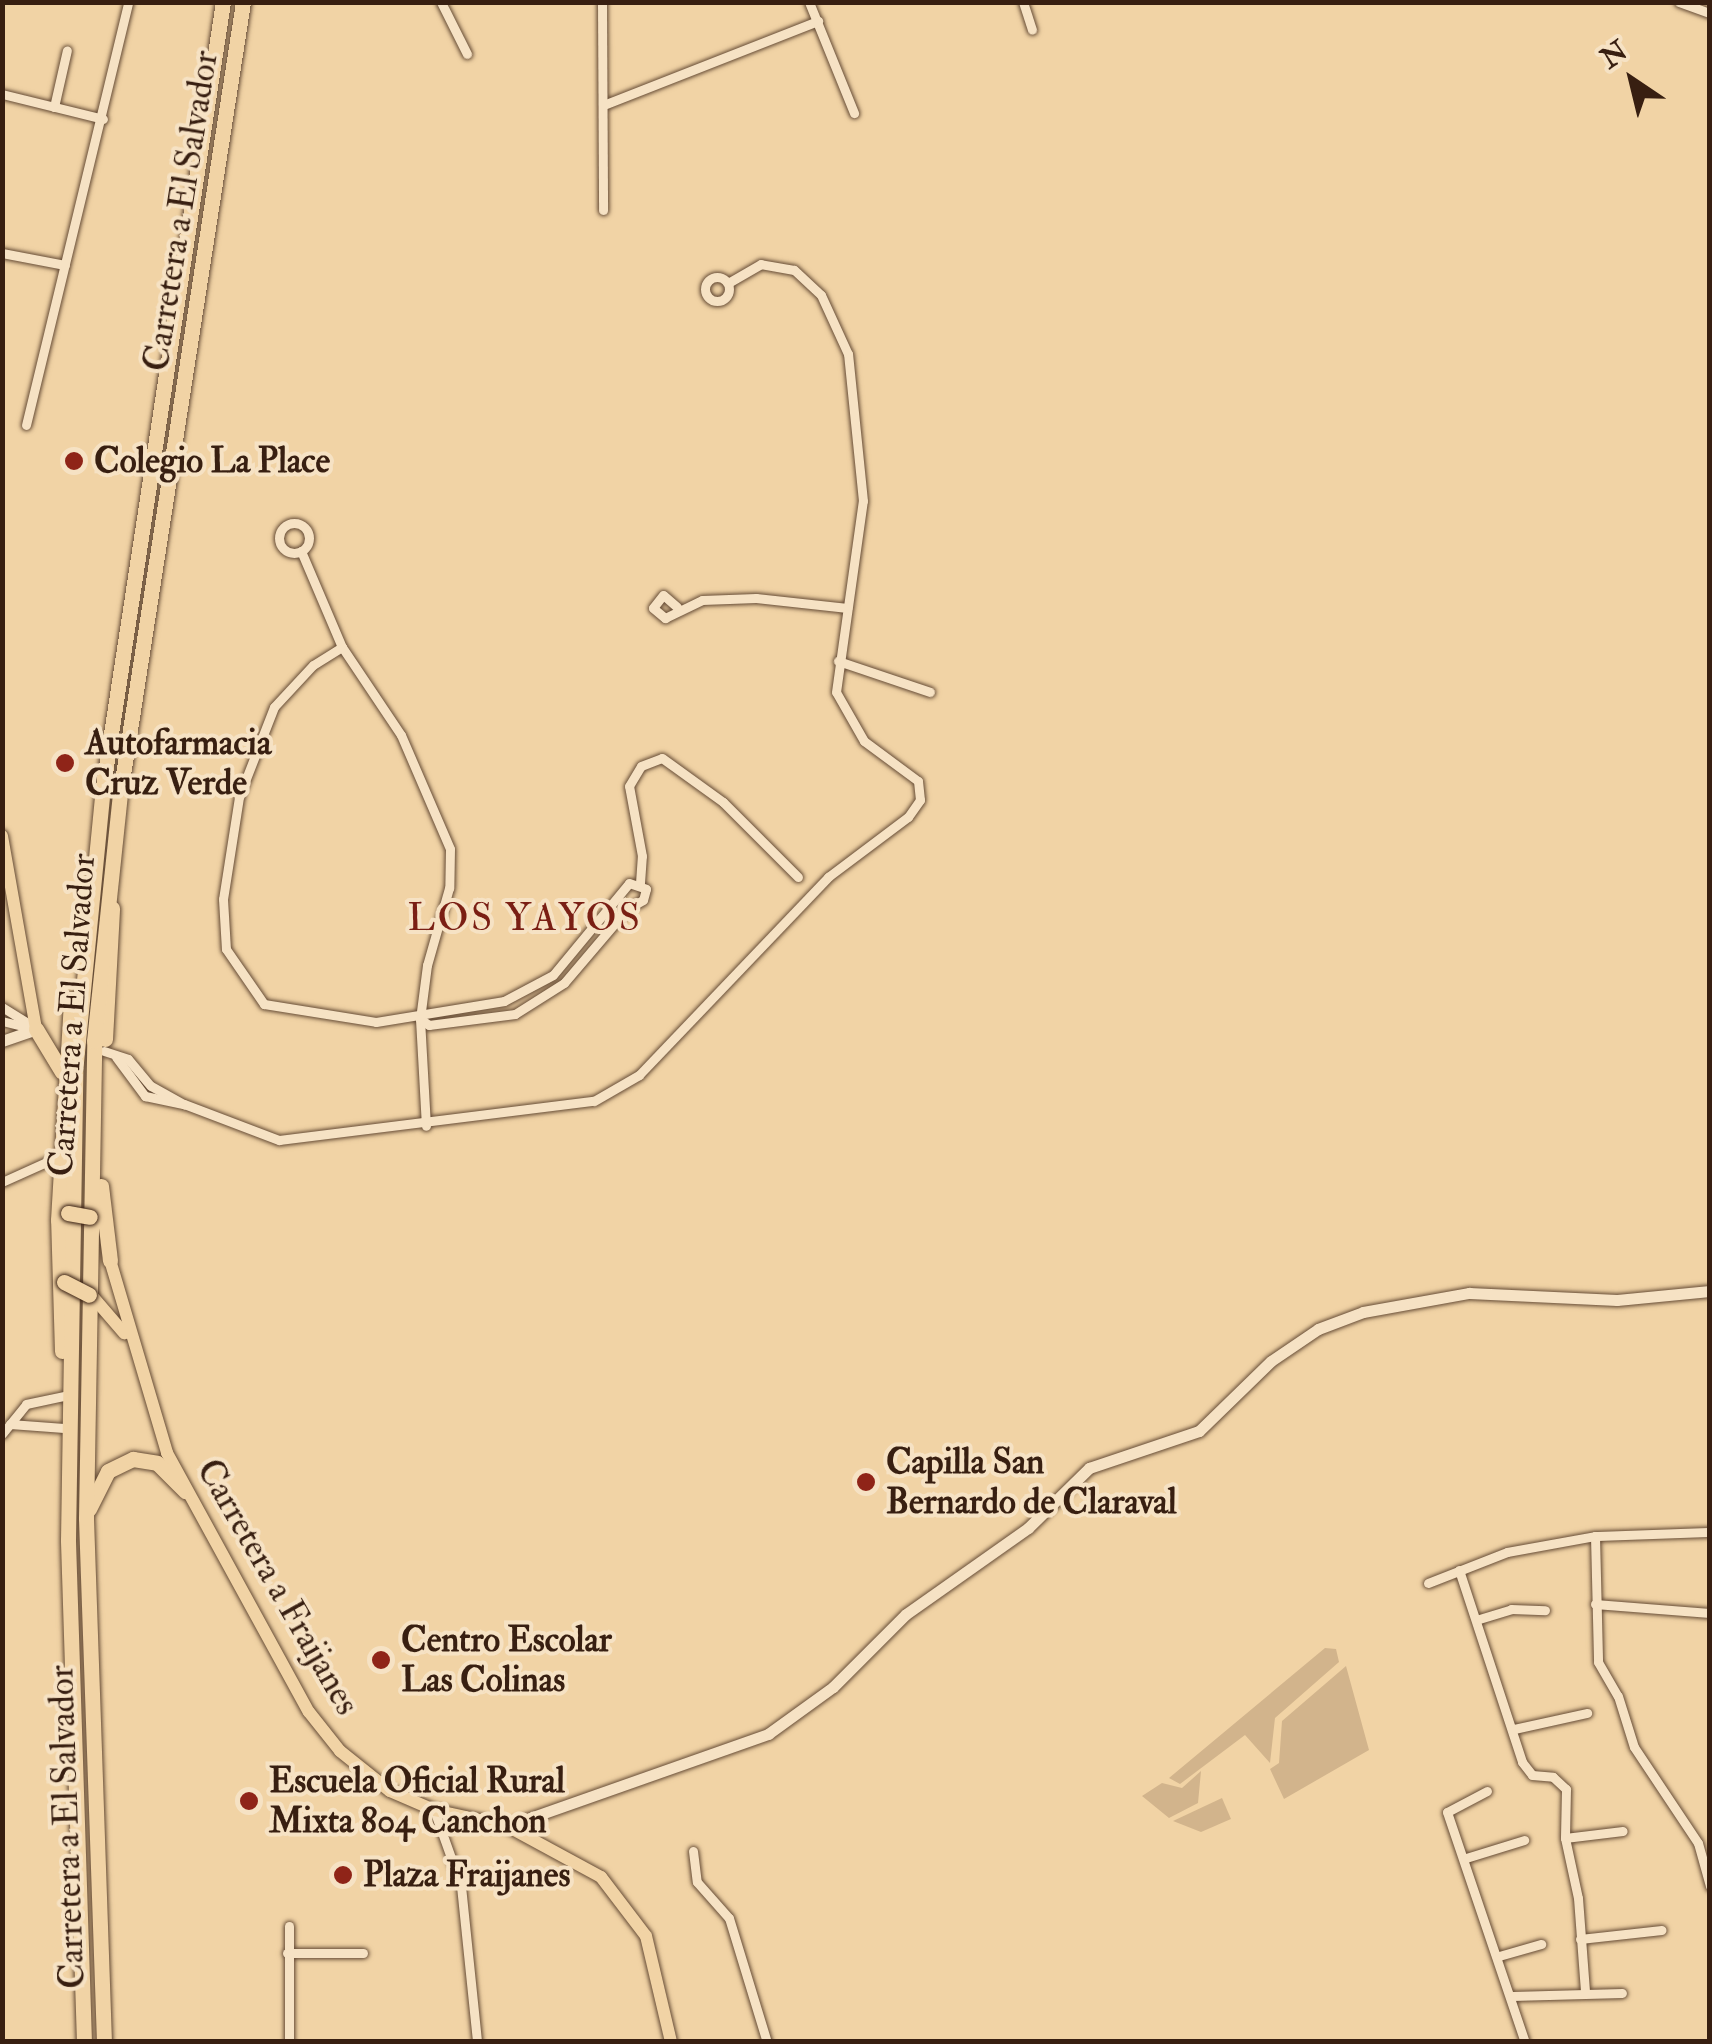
<!DOCTYPE html>
<html>
<head>
<meta charset="utf-8">
<style>
  body { margin:0 }
  #map { position:relative; width:1712px; height:2044px; overflow:hidden; background:#f1d3a5; font-family:"IM FELL Double Pica",serif }
  div>[style] { position:absolute }
  [style*='--x'] { left:calc(var(--x)*1px); top:calc(var(--y)*1px); width:calc(var(--w)*1px); rotate:calc(var(--a)*1deg) }
  .green>* { inset:0; background:#d2b48c }
  .roads { filter:drop-shadow(0 0 2px #664c36) drop-shadow(0 0 2px #664c36) }
  .street>* { height:9px; margin:-4.5px; padding:0 4.5px; transform-origin:4.5px; border-radius:4.5px; background:#f6e2c4 }
  .street>.ring { margin:-4.5px; padding:0; box-sizing:content-box; background:none; border:9px solid #f6e2c4; border-radius:50% }
  .secondary>* { height:11px; margin:-5.5px; padding:0 5.5px; transform-origin:5.5px; border-radius:5.5px; background:#f6e2c4 }
  .primary>* { height:12px; margin:-6px; padding:0 6px; transform-origin:6px; border-radius:6px; background:#f1d3a5 }
  .highway>* { height:15px; margin:-7.5px; padding:0 7.5px; transform-origin:7.5px; border-radius:7.5px; background:#f1d3a5 }
  .bridges { filter:drop-shadow(0 0 2px #381f11) drop-shadow(0 0 2px #381f11) }
  .highway-bridge>* { height:15px; margin:-7.5px; padding:0 7.5px; transform-origin:7.5px; border-radius:7.5px; background:#f1d3a5 }
  .dots>* { width:28px; height:28px; translate:-50% -50%; box-sizing:border-box; border:5px solid #f6e2c4; border-radius:50% }
  span { translate:-50% -50%; white-space:nowrap; text-align:center; line-height:1.15; -webkit-text-stroke:8px #f6e2c4; paint-order:stroke }
  .street-label { font-size:35px; color:#381f11 }
  .poi-label { font-size:35px; color:#381f11; font-weight:700 }
  .left { translate:0 -50%; text-align:left }
  .neighbourhood-label { font-size:38px; color:#7a1f14; letter-spacing:2.5px }
  .frame { position:absolute; inset:0; border:5px solid #381f11; pointer-events:none }
  .north { position:absolute; left:1582px; top:30px; width:100px; height:100px; -webkit-text-stroke:8px #f6e2c4; paint-order:stroke; rotate:325deg; font-size:28px; font-weight:700; line-height:40px; text-align:center; color:#381f11 }
  .north::after { content:''; display:block; margin:auto; width:35px; height:45px; background:#381f11; clip-path:polygon(50% 0,100% 100%,50% 72%,0 100%) }
</style>
</head>
<body>
<div id="map">
  <div class="green">
    <i style="clip-path:polygon(1325px 1648px,1336px 1649px,1339px 1662px,1275px 1718px,1270px 1763px,1245px 1735px,1180px 1784px,1169px 1778px)"></i>
    <i style="clip-path:polygon(1346px 1666px,1369px 1750px,1284px 1799px,1270px 1769px,1279px 1763px,1282px 1721px)"></i>
    <i style="clip-path:polygon(1201px 1771px,1198px 1803px,1169px 1818px,1142px 1796px,1162px 1783px,1182px 1788px)"></i>
    <i style="clip-path:polygon(1222px 1798px,1231px 1819px,1201px 1832px,1173px 1821px)"></i>
  </div>
  <div class="roads">
    <div class="street">
      <i style="--x:441;--y:2;--w:58;--a:63.4"></i>
      <i style="--x:602;--y:2;--w:208;--a:89.7"></i>
      <i style="--x:809;--y:2;--w:120;--a:67.9"></i>
      <i style="--x:1023;--y:2;--w:29;--a:72"></i>
      <i style="--x:1679;--y:2;--w:33;--a:20"></i>
      <i style="--x:2;--y:94;--w:104;--a:13.9"></i>
      <i style="--x:606;--y:104;--w:228;--a:-21.4"></i>
      <i style="--x:54;--y:107;--w:58;--a:-77.2"></i>
      <i style="--x:2;--y:253;--w:64;--a:10.8"></i>
      <i class="ring" style="left:705px;top:277px;width:15px;height:15px"></i>
      <i style="--x:26;--y:425;--w:435;--a:-76.4"></i>
      <i class="ring" style="left:279px;top:523px;width:21px;height:21px"></i>
      <i style="--x:301;--y:551;--w:104;--a:66.9"></i>
      <i style="--x:342;--y:647;--w:106;--a:56.2"></i>
      <i style="--x:401;--y:735;--w:124;--a:66.7"></i>
      <i style="--x:450;--y:849;--w:39;--a:91"></i>
      <i style="--x:449;--y:888;--w:80;--a:105.9"></i>
      <i style="--x:427;--y:965;--w:54;--a:97.4"></i>
      <i style="--x:420;--y:1019;--w:107;--a:86.8"></i>
      <i style="--x:677;--y:607;--w:18;--a:-139"></i>
      <i style="--x:663;--y:595;--w:16;--a:128"></i>
      <i style="--x:653;--y:608;--w:16;--a:40"></i>
      <i style="--x:665;--y:618;--w:41;--a:-25.9"></i>
      <i style="--x:702;--y:600;--w:54;--a:-2.1"></i>
      <i style="--x:756;--y:598;--w:92;--a:6.3"></i>
      <i style="--x:342;--y:647;--w:34;--a:148"></i>
      <i style="--x:313;--y:665;--w:57;--a:132.9"></i>
      <i style="--x:274;--y:707;--w:97;--a:111.3"></i>
      <i style="--x:239;--y:797;--w:103;--a:98.9"></i>
      <i style="--x:223;--y:899;--w:50;--a:86.6"></i>
      <i style="--x:226;--y:949;--w:67;--a:55.4"></i>
      <i style="--x:264;--y:1004;--w:113;--a:9.1"></i>
      <i style="--x:376;--y:1022;--w:130;--a:-9.3"></i>
      <i style="--x:504;--y:1001;--w:55;--a:-28"></i>
      <i style="--x:553;--y:975;--w:119;--a:-50.4"></i>
      <i style="--x:629;--y:883;--w:18;--a:19"></i>
      <i style="--x:646;--y:889;--w:11;--a:105"></i>
      <i style="--x:643;--y:900;--w:18;--a:151"></i>
      <i style="--x:627;--y:909;--w:97;--a:130.4"></i>
      <i style="--x:564;--y:983;--w:58;--a:147.7"></i>
      <i style="--x:515;--y:1014;--w:87;--a:172.7"></i>
      <i style="--x:429;--y:1025;--w:11;--a:-146"></i>
      <i style="--x:838;--y:661;--w:97;--a:18.6"></i>
      <i style="--x:640;--y:883;--w:27;--a:-86"></i>
      <i style="--x:642;--y:856;--w:71;--a:-100.5"></i>
      <i style="--x:629;--y:786;--w:23;--a:-59"></i>
      <i style="--x:641;--y:766;--w:22;--a:-21"></i>
      <i style="--x:662;--y:758;--w:75;--a:35.8"></i>
      <i style="--x:723;--y:802;--w:106;--a:45"></i>
      <i style="--x:2;--y:1007;--w:38;--a:32"></i>
      <i style="--x:2;--y:1021;--w:32;--a:14"></i>
      <i style="--x:104;--y:1051;--w:25;--a:18"></i>
      <i style="--x:128;--y:1059;--w:35;--a:50"></i>
      <i style="--x:151;--y:1086;--w:38;--a:29"></i>
      <i style="--x:184;--y:1104;--w:102;--a:20.8"></i>
      <i style="--x:279;--y:1140;--w:317;--a:-7.1"></i>
      <i style="--x:594;--y:1101;--w:52;--a:-30"></i>
      <i style="--x:639;--y:1075;--w:274;--a:-46.3"></i>
      <i style="--x:828;--y:877;--w:100;--a:-36.9"></i>
      <i style="--x:908;--y:817;--w:21;--a:-55"></i>
      <i style="--x:920;--y:800;--w:19;--a:-96"></i>
      <i style="--x:918;--y:781;--w:67;--a:-143.5"></i>
      <i style="--x:864;--y:741;--w:56;--a:-119.7"></i>
      <i style="--x:836;--y:692;--w:193;--a:-82"></i>
      <i style="--x:863;--y:501;--w:148;--a:-95.8"></i>
      <i style="--x:848;--y:354;--w:65;--a:-114.6"></i>
      <i style="--x:821;--y:295;--w:37;--a:-137"></i>
      <i style="--x:794;--y:270;--w:34;--a:-170"></i>
      <i style="--x:761;--y:264;--w:38;--a:150"></i>
      <i style="--x:116;--y:1057;--w:49;--a:53.4"></i>
      <i style="--x:145;--y:1096;--w:40;--a:12"></i>
      <i style="--x:2;--y:1182;--w:66;--a:-24.2"></i>
      <i style="--x:10;--y:1424;--w:54;--a:4.2"></i>
      <i style="--x:2;--y:1434;--w:38;--a:-51"></i>
      <i style="--x:26;--y:1404;--w:38;--a:-12"></i>
      <i style="--x:1710;--y:1532;--w:115;--a:178"></i>
      <i style="--x:1595;--y:1536;--w:126;--a:88.6"></i>
      <i style="--x:1598;--y:1662;--w:39;--a:60"></i>
      <i style="--x:1618;--y:1696;--w:53;--a:72.6"></i>
      <i style="--x:1634;--y:1747;--w:115;--a:56.3"></i>
      <i style="--x:1698;--y:1843;--w:45;--a:74.4"></i>
      <i style="--x:1459;--y:1570;--w:202;--a:71.8"></i>
      <i style="--x:1522;--y:1762;--w:16;--a:52"></i>
      <i style="--x:1532;--y:1775;--w:21;--a:5"></i>
      <i style="--x:1553;--y:1777;--w:18;--a:43"></i>
      <i style="--x:1566;--y:1789;--w:49;--a:91.2"></i>
      <i style="--x:1565;--y:1838;--w:61;--a:77.8"></i>
      <i style="--x:1578;--y:1898;--w:93;--a:85.7"></i>
      <i style="--x:1428;--y:1583;--w:85;--a:-21.4"></i>
      <i style="--x:1507;--y:1552;--w:89;--a:-10.3"></i>
      <i style="--x:1595;--y:1604;--w:115;--a:4.5"></i>
      <i style="--x:1476;--y:1620;--w:37;--a:-17"></i>
      <i style="--x:1511;--y:1609;--w:34;--a:2"></i>
      <i style="--x:1514;--y:1729;--w:75;--a:-12.4"></i>
      <i style="--x:1487;--y:1791;--w:45;--a:152.3"></i>
      <i style="--x:1447;--y:1812;--w:243;--a:71.3"></i>
      <i style="--x:434;--y:1810;--w:81;--a:70.4"></i>
      <i style="--x:461;--y:1886;--w:157;--a:84.1"></i>
      <i style="--x:1565;--y:1838;--w:58;--a:-6.9"></i>
      <i style="--x:693;--y:1851;--w:31;--a:83"></i>
      <i style="--x:697;--y:1882;--w:48;--a:48.4"></i>
      <i style="--x:729;--y:1918;--w:130;--a:73"></i>
      <i style="--x:1466;--y:1858;--w:61;--a:-17.2"></i>
      <i style="--x:1580;--y:1939;--w:82;--a:-6.3"></i>
      <i style="--x:287;--y:1953;--w:76;--a:0"></i>
      <i style="--x:1499;--y:1956;--w:44;--a:-15.9"></i>
      <i style="--x:1512;--y:1996;--w:110;--a:-1.6"></i>
      <i style="--x:289;--y:2042;--w:116;--a:-90"></i>
    </div>
    <div class="secondary">
      <i style="--x:2;--y:1041;--w:36;--a:-19"></i>
      <i style="--x:507;--y:1826;--w:277;--a:-19.4"></i>
      <i style="--x:768;--y:1734;--w:80;--a:-35.9"></i>
      <i style="--x:833;--y:1687;--w:103;--a:-45"></i>
      <i style="--x:906;--y:1614;--w:149;--a:-35.2"></i>
      <i style="--x:1028;--y:1528;--w:86;--a:-44.5"></i>
      <i style="--x:1089;--y:1468;--w:116;--a:-18.6"></i>
      <i style="--x:1199;--y:1431;--w:100;--a:-44.2"></i>
      <i style="--x:1271;--y:1361;--w:57;--a:-34.2"></i>
      <i style="--x:1318;--y:1329;--w:48;--a:-20.7"></i>
      <i style="--x:1363;--y:1312;--w:108;--a:-10.2"></i>
      <i style="--x:1469;--y:1293;--w:148;--a:2.7"></i>
      <i style="--x:1617;--y:1300;--w:93;--a:-5.5"></i>
    </div>
    <div class="primary">
      <i style="--x:2;--y:836;--w:196;--a:80"></i>
      <i style="--x:110;--y:1260;--w:201;--a:73.5"></i>
      <i style="--x:167;--y:1453;--w:295;--a:61.3"></i>
      <i style="--x:309;--y:1712;--w:50;--a:51.5"></i>
      <i style="--x:340;--y:1751;--w:64;--a:38.7"></i>
      <i style="--x:390;--y:1791;--w:48;--a:23.4"></i>
      <i style="--x:434;--y:1810;--w:75;--a:12.4"></i>
      <i style="--x:507;--y:1826;--w:107;--a:28.5"></i>
      <i style="--x:601;--y:1877;--w:74;--a:52.7"></i>
      <i style="--x:646;--y:1936;--w:109;--a:76.7"></i>
      <i style="--x:93;--y:1297;--w:48;--a:49.3"></i>
    </div>
    <div class="highway">
      <i style="--x:36;--y:1029;--w:50;--a:58.8"></i>
      <i style="--x:105;--y:1039;--w:131;--a:-86.9"></i>
      <i style="--x:101;--y:1186;--w:75;--a:83.1"></i>
      <i style="--x:62;--y:1351;--w:131;--a:-91.7"></i>
      <i style="--x:58;--y:1220;--w:221;--a:-86.6"></i>
      <i style="--x:89;--y:1509;--w:42;--a:-63.4"></i>
      <i style="--x:108;--y:1471;--w:28;--a:-26"></i>
      <i style="--x:133;--y:1459;--w:24;--a:9"></i>
      <i style="--x:157;--y:1463;--w:40;--a:45"></i>
      <i style="--x:84;--y:2042;--w:502;--a:-91.83"></i>
      <i style="--x:68;--y:1540;--w:468;--a:-89.1"></i>
      <i style="--x:75;--y:1072;--w:287;--a:-84.4"></i>
      <i style="--x:103;--y:786;--w:793;--a:-81.3"></i>
      <i style="--x:104;--y:2042;--w:524;--a:-91.97"></i>
      <i style="--x:86;--y:1518;--w:477;--a:-89"></i>
      <i style="--x:94;--y:1041;--w:248;--a:-84"></i>
      <i style="--x:120;--y:794;--w:801;--a:-81.17"></i>
    </div>
  </div>
  <div class="bridges">
    <div class="highway-bridge">
      <i style="--x:68;--y:1213;--w:22;--a:10"></i>
      <i style="--x:64;--y:1282;--w:28;--a:27"></i>
    </div>
  </div>
  <div class="dots">
    <i style="left:74px;top:461px;background:#8f2418"></i>
    <i style="left:65px;top:763px;background:#8f2418"></i>
    <i style="left:866px;top:1482px;background:#8f2418"></i>
    <i style="left:381px;top:1660px;background:#8f2418"></i>
    <i style="left:249px;top:1801px;background:#8f2418"></i>
    <i style="left:343px;top:1875px;background:#8f2418"></i>
  </div>
  <div class="street-label">
    <span style="left:181px;top:211px;rotate:-81deg">Carretera a El Salvador</span>
    <span style="left:72px;top:1015px;rotate:-86deg">Carretera a El Salvador</span>
    <span style="left:278px;top:1587px;rotate:60deg">Carretera a Fraijanes</span>
    <span style="left:67px;top:1827px;rotate:-92deg">Carretera a El Salvador</span>
  </div>
  <div class="poi-label">
    <span class="left" style="left:94px;top:461px">Colegio La Place</span>
    <span class="left" style="left:85px;top:763px">Autofarmacia<br>Cruz Verde</span>
    <span class="left" style="left:886px;top:1482px">Capilla San<br>Bernardo de Claraval</span>
    <span class="left" style="left:401px;top:1660px">Centro Escolar<br>Las Colinas</span>
    <span class="left" style="left:269px;top:1801px">Escuela Oficial Rural<br>Mixta 804 Canchon</span>
    <span class="left" style="left:363px;top:1875px">Plaza Fraijanes</span>
  </div>
  <div class="neighbourhood-label">
    <span style="left:525px;top:919px">LOS YAYOS</span>
  </div>
  <div class="frame"></div>
  <div class="north">N</div>
</div>
</body>
</html>
